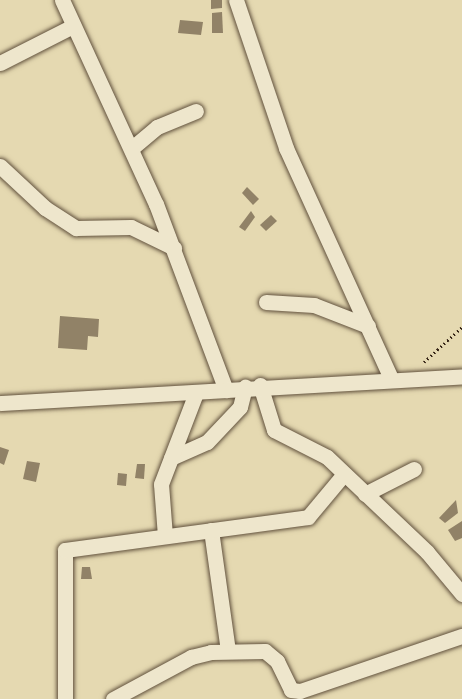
<!DOCTYPE html>
<html>
<head>
<meta charset="utf-8">
<style>
  body { margin:0 }
  #map { position:relative; width:462px; height:699px; overflow:hidden; background:#e5d9b1; font-family:Vollkorn,serif }
  div>[style] { position:absolute }
  [style*='--x'] { left:calc(var(--x)*1px); top:calc(var(--y)*1px); width:calc(var(--w)*1px); rotate:calc(var(--a)*1deg) }
  .building>* { inset:0; background:#918267 }
  .path>* { height:3px; margin-top:-1.5px; transform-origin:0; background:repeating-linear-gradient(90deg,#352416 0 1.5px,transparent 0 4.5px) }
  .roads { filter:drop-shadow(0 0 2px #61513d) drop-shadow(0 0 2px #61513d) }
  .minor>* { height:15px; margin:-7.5px; padding:0 7.5px; transform-origin:7.5px; border-radius:7.5px; background:#eee6cc }
  span { translate:-50% -50%; white-space:nowrap; text-align:center; line-height:1.15; -webkit-text-stroke:6px #eee6cc; paint-order:stroke }
</style>
</head>
<body>
<div id="map">
  <div class="building">
    <i style="clip-path:polygon(211px 0,222px 0,222px 8px,211px 9px)"></i>
    <i style="clip-path:polygon(222px 12px,223px 33px,212px 33px,212px 13px)"></i>
    <i style="clip-path:polygon(180px 20px,203px 22px,201px 35px,178px 33px)"></i>
    <i style="clip-path:polygon(247px 187px,259px 199px,253px 205px,242px 193px)"></i>
    <i style="clip-path:polygon(251px 211px,255px 217px,245px 231px,239px 227px)"></i>
    <i style="clip-path:polygon(271px 215px,277px 221px,266px 231px,260px 225px)"></i>
    <i style="clip-path:polygon(60px 316px,99px 319px,98px 337px,88px 336px,87px 350px,58px 348px)"></i>
    <i style="clip-path:polygon(0 447px,9px 450px,4px 465px,0 463px)"></i>
    <i style="clip-path:polygon(27px 461px,40px 463px,36px 482px,23px 479px)"></i>
    <i style="clip-path:polygon(137px 464px,145px 464px,144px 479px,135px 478px)"></i>
    <i style="clip-path:polygon(118px 473px,127px 474px,126px 486px,117px 485px)"></i>
    <i style="clip-path:polygon(456px 500px,458px 513px,445px 523px,439px 518px)"></i>
    <i style="clip-path:polygon(462px 521px,462px 538px,455px 541px,448px 530px)"></i>
    <i style="clip-path:polygon(82px 567px,90px 567px,92px 579px,81px 579px)"></i>
  </div>
  <div class="path">
    <i style="--x:424;--y:362;--w:52;--a:-42.6"></i>
  </div>
  <div class="roads">
    <div class="minor">
      <i style="--x:62;--y:0;--w:225;--a:65.3"></i>
      <i style="--x:156;--y:204;--w:199;--a:69.4"></i>
      <i style="--x:236;--y:0;--w:156;--a:71.3"></i>
      <i style="--x:286;--y:148;--w:253;--a:65.5"></i>
      <i style="--x:0;--y:63;--w:82;--a:-26.9"></i>
      <i style="--x:132;--y:148;--w:33;--a:-40"></i>
      <i style="--x:157;--y:127;--w:42;--a:-22.3"></i>
      <i style="--x:0;--y:166;--w:62;--a:43"></i>
      <i style="--x:45;--y:208;--w:37;--a:33"></i>
      <i style="--x:76;--y:228;--w:55;--a:-1"></i>
      <i style="--x:131;--y:227;--w:48;--a:26"></i>
      <i style="--x:266;--y:302;--w:48;--a:3.6"></i>
      <i style="--x:314;--y:305;--w:58;--a:21.3"></i>
      <i style="--x:260;--y:385;--w:47;--a:72.7"></i>
      <i style="--x:274;--y:430;--w:59;--a:27"></i>
      <i style="--x:327;--y:457;--w:138;--a:43.5"></i>
      <i style="--x:427;--y:552;--w:55;--a:50.2"></i>
      <i style="--x:0;--y:403;--w:463;--a:-3.3"></i>
      <i style="--x:171;--y:458;--w:39;--a:-24"></i>
      <i style="--x:207;--y:442;--w:48;--a:-46.7"></i>
      <i style="--x:240;--y:407;--w:21;--a:-76"></i>
      <i style="--x:365;--y:494;--w:55;--a:-27"></i>
      <i style="--x:211;--y:530;--w:122;--a:82"></i>
      <i style="--x:165;--y:536;--w:52;--a:-94.4"></i>
      <i style="--x:161;--y:484;--w:97;--a:-69"></i>
      <i style="--x:65;--y:699;--w:149;--a:-90"></i>
      <i style="--x:65;--y:550;--w:245;--a:-7.7"></i>
      <i style="--x:308;--y:517;--w:56;--a:-50.1"></i>
      <i style="--x:113;--y:699;--w:89;--a:-28.3"></i>
      <i style="--x:191;--y:657;--w:21;--a:-14"></i>
      <i style="--x:211;--y:652;--w:54;--a:-1.1"></i>
      <i style="--x:265;--y:651;--w:16;--a:40"></i>
      <i style="--x:277;--y:661;--w:32;--a:64"></i>
      <i style="--x:291;--y:690;--w:9;--a:6"></i>
      <i style="--x:300;--y:691;--w:171;--a:-18.8"></i>
    </div>
  </div>
</div>
</body>
</html>
